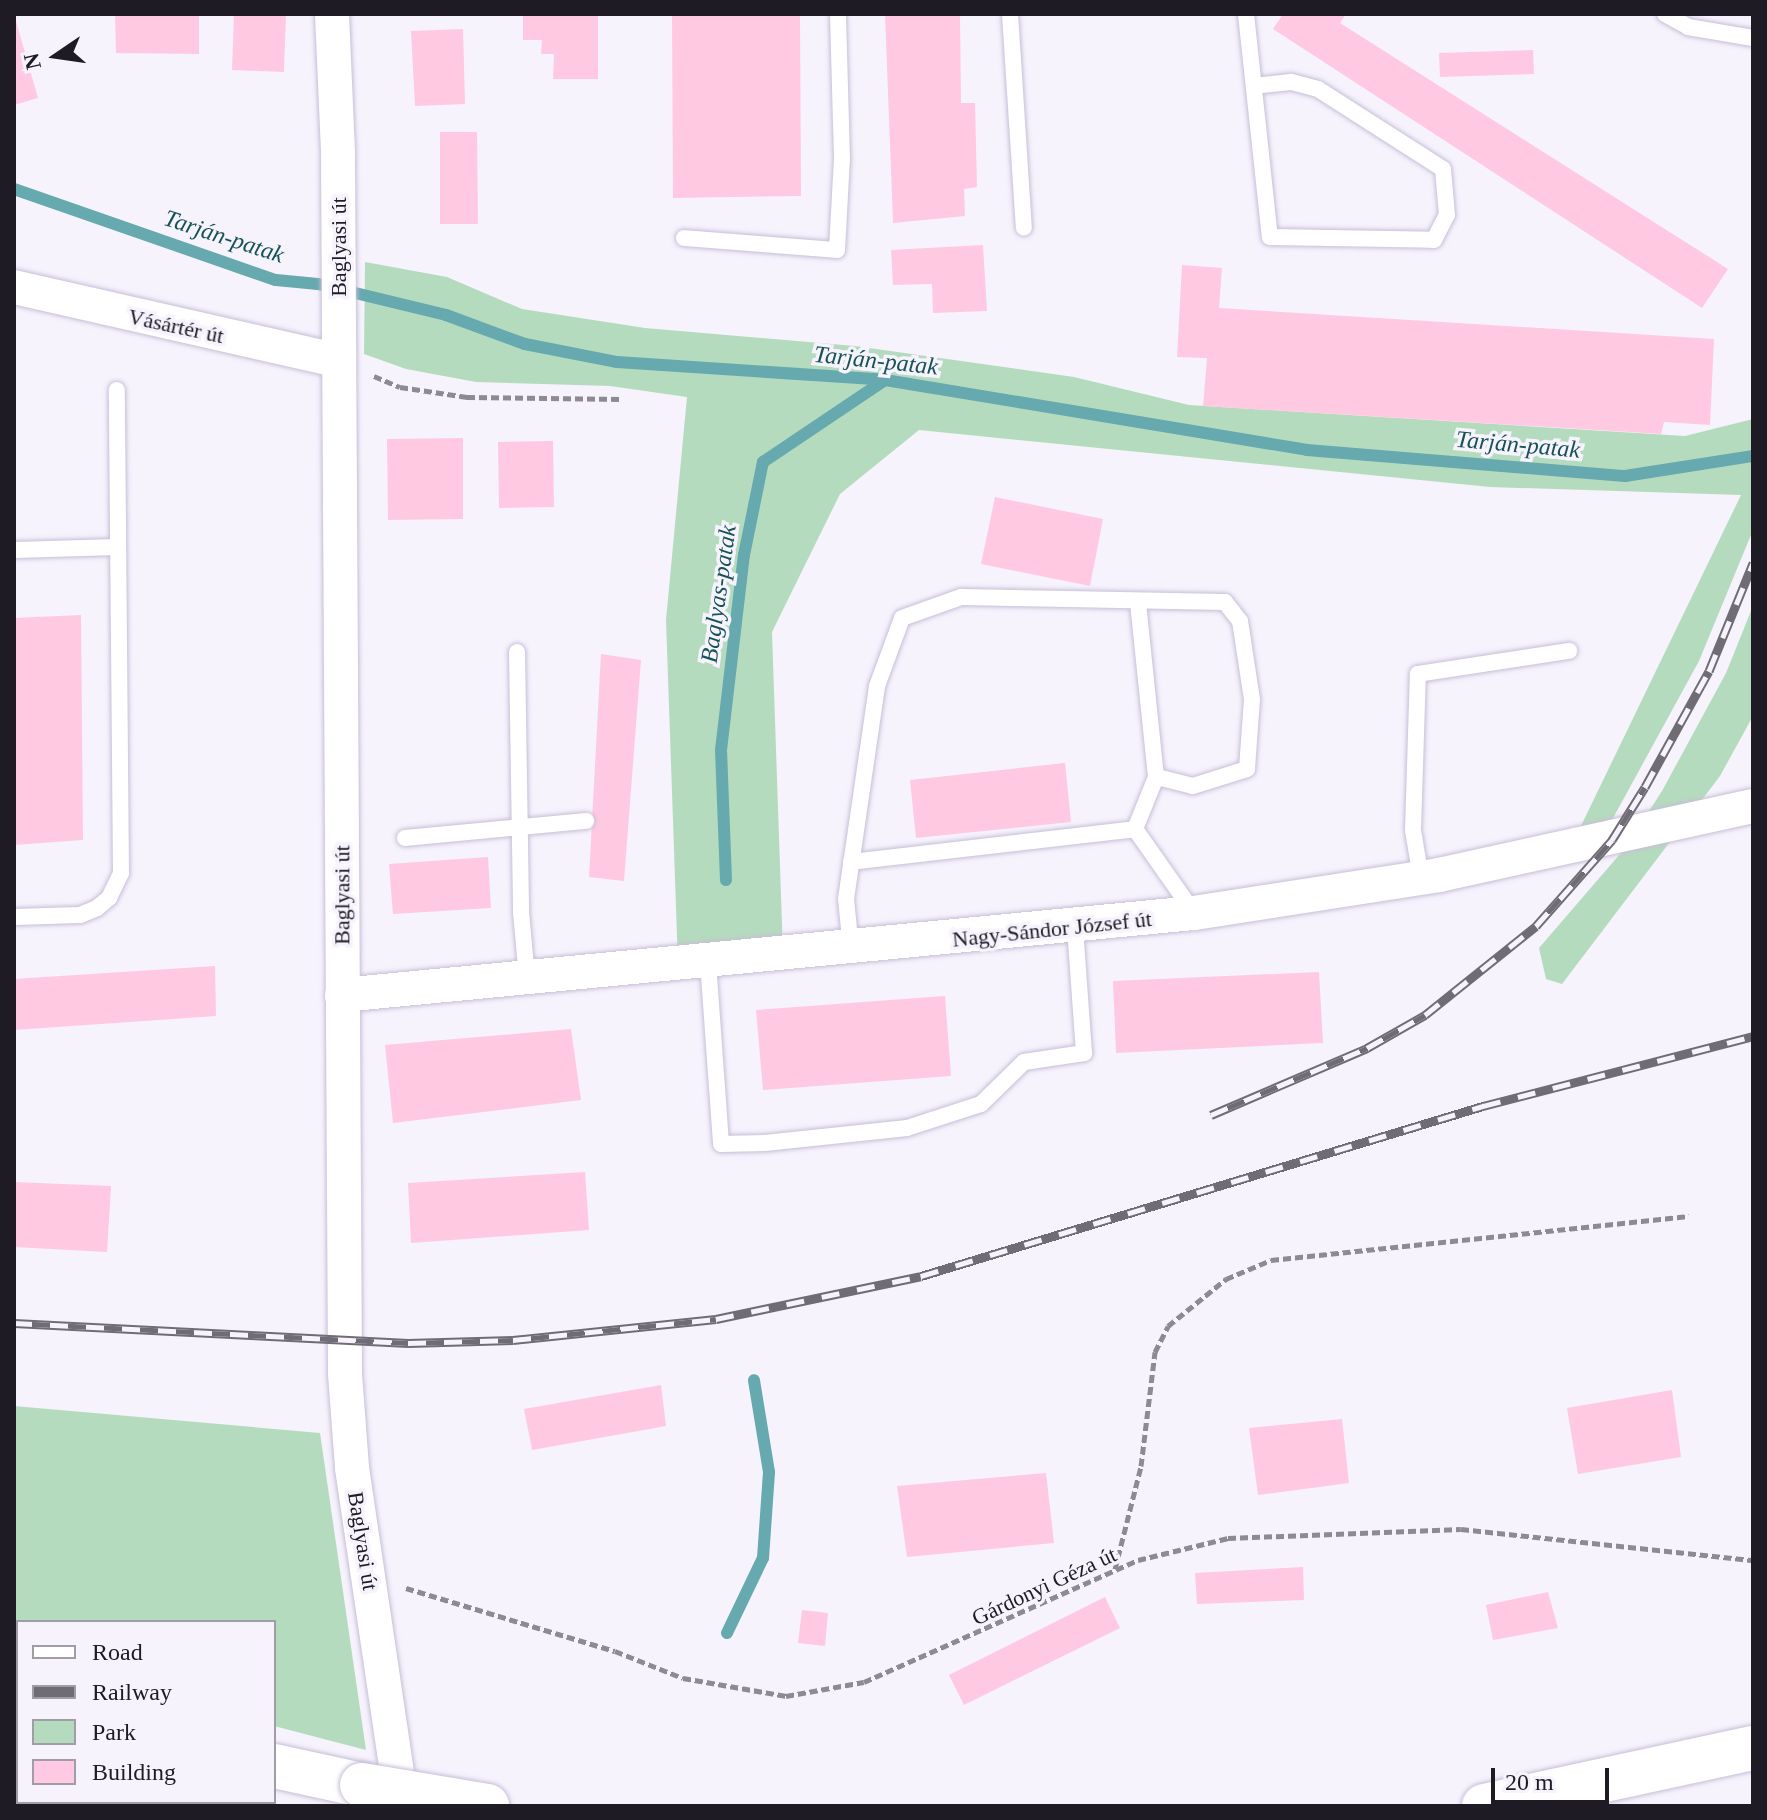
<!DOCTYPE html>
<html>
<head>
<meta charset="utf-8">
<style>
  body { margin:0 }
  #map { position:relative; width:1767px; height:1820px; overflow:hidden; background:#f6f3fd; font-family:Georgia,serif }
  div>[style] { position:absolute }
  [style*='--x'] { left:calc(var(--x)*1px); top:calc(var(--y)*1px); width:calc(var(--w)*1px); rotate:calc(var(--a)*1deg) }
  .green>* { inset:0; background:#b5dbbe }
  .stream>* { height:12px; margin:-6px; padding:0 6px; transform-origin:6px; border-radius:6px; background:#66a9ae }
  .building>* { inset:0; background:#ffc9e2 }
  .path>* { height:5px; margin-top:-2.5px; transform-origin:0; background:repeating-linear-gradient(90deg,#8d8a94 0 8px,transparent 0 12px) }
  .roads { filter:drop-shadow(0 0 2px #c7bed7) drop-shadow(0 0 2px #c7bed7) }
  .service>* { height:16px; margin:-8px; padding:0 8px; transform-origin:8px; border-radius:8px; background:#fff }
  .minor>* { height:34px; margin:-17px; padding:0 17px; transform-origin:17px; border-radius:17px; background:#fff }
  .primary>* { height:44px; margin:-22px; padding:0 22px; transform-origin:22px; border-radius:22px; background:#fff }
  .rail>* { height:9px; margin-top:-4.5px; transform-origin:0; background:repeating-linear-gradient(90deg,#f6f3fd 0 18px,#6f6c75 0 36px); box-sizing:border-box; border-block:2px solid #6f6c75 }
  .bridges { filter:drop-shadow(0 0 2px #c7bed7) drop-shadow(0 0 2px #c7bed7) }
  .primary-bridge>* { height:44px; margin:-22px; padding:0 22px; transform-origin:22px; border-radius:22px; background:#fff }
  span { translate:-50% -50%; white-space:nowrap; text-align:center; line-height:1.15; -webkit-text-stroke:7px #f6f3fd; paint-order:stroke }
  .street-label { font-size:22px; color:#1e1b24 }
  .water-label { font-size:24px; color:#165256; font-style:italic }
  .frame { position:absolute; inset:0; border:16px solid #1e1b24; pointer-events:none }
  .legend { position:absolute; left:16px; top:1620px; width:260px; height:184px; box-sizing:border-box; background:#f6f3fd; border:2px solid #a09da6; margin:0; padding:10px 14px; list-style:none; font-size:24px; color:#1e1b24 }
  .legend li { display:flex; align-items:center; gap:16px; height:40px }
  .legend b { width:40px; border:2px solid #a09da6 }
  .north { position:absolute; left:16px; top:16px; width:80px; height:80px; -webkit-text-stroke:6px #f6f3fd; paint-order:stroke; rotate:257deg; font-size:22px; font-weight:700; line-height:32px; text-align:center; color:#1e1b24 }
  .north::after { content:''; display:block; margin:auto; width:28px; height:36px; background:#1e1b24; clip-path:polygon(50% 0,100% 100%,50% 72%,0 100%) }
  .scale { position:absolute; left:1491px; top:1768px; width:118px; height:36px; box-sizing:border-box; border:4px solid #1e1b24; border-top:0; padding-left:10px; font-size:24px; line-height:28px; white-space:nowrap; color:#1e1b24; -webkit-text-stroke:6px #f6f3fd; paint-order:stroke }
</style>
</head>
<body>
<div id="map">
  <div class="green">
    <i style="clip-path:polygon(365px 262px,447px 277px,522px 309px,645px 328px,855px 346px,1074px 377px,1189px 405px,1685px 436px,1753px 419px,1753px 530px,1699px 661px,1612px 820px,1579px 830px,1741px 495px,1490px 487px,919px 430px,840px 494px,772px 632px,783px 954px,678px 965px,666px 620px,687px 397px,610px 386px,476px 382px,406px 369px,364px 354px)"></i>
    <i style="clip-path:polygon(1753px 606px,1753px 716px,1720px 776px,1562px 984px,1546px 979px,1539px 948px,1626px 847px,1662px 791px,1726px 673px)"></i>
    <i style="clip-path:polygon(14px 1406px,320px 1433px,366px 1750px,274px 1726px,274px 1622px,18px 1622px,18px 1665px,14px 1665px)"></i>
  </div>
  <div class="stream">
    <i style="--x:14;--y:189;--w:277;--a:19.2"></i>
    <i style="--x:276;--y:280;--w:42;--a:5.4"></i>
    <i style="--x:318;--y:284;--w:132;--a:13.6"></i>
    <i style="--x:446;--y:315;--w:84;--a:20.2"></i>
    <i style="--x:525;--y:344;--w:94;--a:11.1"></i>
    <i style="--x:617;--y:362;--w:269;--a:3.8"></i>
    <i style="--x:885;--y:380;--w:428;--a:9.4"></i>
    <i style="--x:1307;--y:450;--w:319;--a:4.7"></i>
    <i style="--x:1625;--y:476;--w:130;--a:-8.9"></i>
    <i style="--x:726;--y:880;--w:130;--a:-92.2"></i>
    <i style="--x:721;--y:750;--w:196;--a:-83.3"></i>
    <i style="--x:744;--y:555;--w:95;--a:-78.5"></i>
    <i style="--x:763;--y:462;--w:147;--a:-33.9"></i>
    <i style="--x:727;--y:1633;--w:83;--a:-64.4"></i>
    <i style="--x:763;--y:1558;--w:86;--a:-86"></i>
    <i style="--x:769;--y:1472;--w:93;--a:-99.3"></i>
  </div>
  <div class="building">
    <i style="clip-path:polygon(14px 14px,38px 98px,14px 105px)"></i>
    <i style="clip-path:polygon(115px 14px,199px 14px,199px 54px,116px 53px)"></i>
    <i style="clip-path:polygon(234px 14px,286px 14px,284px 72px,232px 70px)"></i>
    <i style="clip-path:polygon(523px 14px,598px 14px,598px 79px,553px 79px,554px 54px,541px 54px,542px 40px,523px 40px)"></i>
    <i style="clip-path:polygon(672px 14px,800px 14px,801px 196px,673px 198px)"></i>
    <i style="clip-path:polygon(885px 14px,960px 14px,961px 103px,975px 103px,977px 187px,964px 189px,965px 216px,893px 223px)"></i>
    <i style="clip-path:polygon(1283px 14px,1346px 14px,1340px 23px,1728px 269px,1702px 308px,1273px 29px)"></i>
    <i style="clip-path:polygon(463px 29px,465px 104px,415px 106px,411px 31px)"></i>
    <i style="clip-path:polygon(1533px 50px,1534px 74px,1440px 77px,1439px 53px)"></i>
    <i style="clip-path:polygon(440px 132px,477px 132px,478px 224px,440px 224px)"></i>
    <i style="clip-path:polygon(983px 245px,987px 311px,933px 313px,932px 284px,893px 285px,891px 250px)"></i>
    <i style="clip-path:polygon(1182px 265px,1222px 268px,1219px 308px,1714px 339px,1710px 425px,1664px 422px,1661px 434px,1203px 406px,1207px 358px,1177px 357px)"></i>
    <i style="clip-path:polygon(463px 438px,463px 519px,388px 520px,387px 439px)"></i>
    <i style="clip-path:polygon(553px 441px,554px 507px,499px 508px,498px 442px)"></i>
    <i style="clip-path:polygon(995px 497px,1103px 519px,1090px 586px,981px 564px)"></i>
    <i style="clip-path:polygon(81px 615px,83px 840px,14px 845px,14px 618px)"></i>
    <i style="clip-path:polygon(601px 654px,641px 660px,624px 881px,589px 877px)"></i>
    <i style="clip-path:polygon(1065px 763px,1071px 822px,916px 838px,910px 780px)"></i>
    <i style="clip-path:polygon(488px 857px,491px 908px,393px 914px,389px 864px)"></i>
    <i style="clip-path:polygon(215px 966px,216px 1016px,14px 1030px,14px 979px)"></i>
    <i style="clip-path:polygon(1319px 972px,1323px 1043px,1116px 1053px,1113px 981px)"></i>
    <i style="clip-path:polygon(945px 996px,951px 1076px,763px 1090px,756px 1010px)"></i>
    <i style="clip-path:polygon(571px 1029px,581px 1100px,393px 1123px,385px 1045px)"></i>
    <i style="clip-path:polygon(585px 1172px,589px 1230px,411px 1243px,408px 1183px)"></i>
    <i style="clip-path:polygon(14px 1182px,111px 1186px,107px 1252px,14px 1247px)"></i>
    <i style="clip-path:polygon(661px 1385px,666px 1426px,532px 1450px,524px 1409px)"></i>
    <i style="clip-path:polygon(1672px 1390px,1681px 1457px,1578px 1474px,1567px 1408px)"></i>
    <i style="clip-path:polygon(1342px 1419px,1349px 1483px,1258px 1495px,1249px 1428px)"></i>
    <i style="clip-path:polygon(1046px 1473px,1054px 1543px,907px 1557px,897px 1486px)"></i>
    <i style="clip-path:polygon(1303px 1567px,1304px 1600px,1197px 1604px,1195px 1573px)"></i>
    <i style="clip-path:polygon(1548px 1592px,1558px 1628px,1493px 1640px,1486px 1605px)"></i>
    <i style="clip-path:polygon(1105px 1597px,1120px 1628px,964px 1705px,949px 1675px)"></i>
    <i style="clip-path:polygon(802px 1610px,828px 1613px,825px 1646px,798px 1643px)"></i>
  </div>
  <div class="path">
    <i style="--x:374;--y:376;--w:28;--a:23"></i>
    <i style="--x:400;--y:387;--w:68;--a:8.5"></i>
    <i style="--x:467;--y:397;--w:155;--a:0.7"></i>
    <i style="--x:1115;--y:1569;--w:106;--a:-75.8"></i>
    <i style="--x:1141;--y:1466;--w:115;--a:-83"></i>
    <i style="--x:1155;--y:1352;--w:29;--a:-63"></i>
    <i style="--x:1168;--y:1326;--w:75;--a:-39"></i>
    <i style="--x:1226;--y:1279;--w:49;--a:-22.9"></i>
    <i style="--x:1271;--y:1260;--w:420;--a:-6"></i>
    <i style="--x:406;--y:1588;--w:218;--a:16.8"></i>
    <i style="--x:615;--y:1651;--w:73;--a:21.7"></i>
    <i style="--x:683;--y:1678;--w:105;--a:9.9"></i>
    <i style="--x:786;--y:1696;--w:79;--a:-10.2"></i>
    <i style="--x:864;--y:1682;--w:300;--a:-24"></i>
    <i style="--x:1138;--y:1560;--w:93;--a:-13.7"></i>
    <i style="--x:1228;--y:1538;--w:233;--a:-2.2"></i>
    <i style="--x:1461;--y:1529;--w:294;--a:6.1"></i>
    <i style="--x:213;--y:1802;--w:25;--a:9"></i>
  </div>
  <div class="roads">
    <div class="service">
      <i style="--x:1010;--y:14;--w:214;--a:86.3"></i>
      <i style="--x:1246;--y:14;--w:224;--a:83.9"></i>
      <i style="--x:1270;--y:237;--w:164;--a:1"></i>
      <i style="--x:1434;--y:240;--w:28;--a:-63"></i>
      <i style="--x:1447;--y:215;--w:46;--a:-95"></i>
      <i style="--x:1443;--y:169;--w:148;--a:-147.4"></i>
      <i style="--x:1318;--y:89;--w:28;--a:-165"></i>
      <i style="--x:1291;--y:82;--w:37;--a:174"></i>
      <i style="--x:1665;--y:14;--w:26;--a:29"></i>
      <i style="--x:1688;--y:27;--w:66;--a:9.6"></i>
      <i style="--x:684;--y:238;--w:153;--a:4.5"></i>
      <i style="--x:837;--y:250;--w:91;--a:-86.9"></i>
      <i style="--x:842;--y:159;--w:145;--a:-91.6"></i>
      <i style="--x:14;--y:550;--w:104;--a:-1.7"></i>
      <i style="--x:517;--y:652;--w:260;--a:89.1"></i>
      <i style="--x:521;--y:912;--w:66;--a:84.8"></i>
      <i style="--x:1135;--y:829;--w:103;--a:54.9"></i>
      <i style="--x:405;--y:838;--w:182;--a:-5.4"></i>
      <i style="--x:851;--y:862;--w:286;--a:-6.6"></i>
      <i style="--x:1135;--y:829;--w:56;--a:-68"></i>
      <i style="--x:1421;--y:878;--w:49;--a:-99.5"></i>
      <i style="--x:1413;--y:830;--w:156;--a:-88.2"></i>
      <i style="--x:1418;--y:674;--w:153;--a:-8.7"></i>
      <i style="--x:14;--y:917;--w:66;--a:-1.7"></i>
      <i style="--x:80;--y:915;--w:18;--a:-22"></i>
      <i style="--x:97;--y:908;--w:16;--a:-40"></i>
      <i style="--x:109;--y:898;--w:28;--a:-64"></i>
      <i style="--x:121;--y:873;--w:483;--a:-90.5"></i>
      <i style="--x:851;--y:949;--w:50;--a:-95.7"></i>
      <i style="--x:846;--y:899;--w:215;--a:-81.7"></i>
      <i style="--x:877;--y:686;--w:72;--a:-69.8"></i>
      <i style="--x:902;--y:618;--w:63;--a:-19.6"></i>
      <i style="--x:961;--y:597;--w:264;--a:1.1"></i>
      <i style="--x:1225;--y:602;--w:24;--a:52"></i>
      <i style="--x:1240;--y:621;--w:79;--a:81.3"></i>
      <i style="--x:1252;--y:699;--w:70;--a:94.1"></i>
      <i style="--x:1247;--y:769;--w:57;--a:162.5"></i>
      <i style="--x:1193;--y:786;--w:38;--a:-166"></i>
      <i style="--x:1156;--y:777;--w:176;--a:-95.9"></i>
      <i style="--x:708;--y:962;--w:182;--a:85.9"></i>
      <i style="--x:721;--y:1144;--w:44;--a:-1.3"></i>
      <i style="--x:765;--y:1143;--w:143;--a:-6"></i>
      <i style="--x:907;--y:1128;--w:78;--a:-18"></i>
      <i style="--x:981;--y:1104;--w:60;--a:-44.3"></i>
      <i style="--x:1024;--y:1062;--w:61;--a:-8.5"></i>
      <i style="--x:1084;--y:1053;--w:125;--a:-94.1"></i>
    </div>
    <div class="minor">
      <i style="--x:332;--y:14;--w:138;--a:87.5"></i>
      <i style="--x:338;--y:152;--w:1222;--a:89.67"></i>
      <i style="--x:345;--y:1374;--w:94;--a:85.7"></i>
      <i style="--x:352;--y:1468;--w:342;--a:81.6"></i>
      <i style="--x:14;--y:287;--w:333;--a:12.8"></i>
      <i style="--x:342;--y:995;--w:856;--a:-5.5"></i>
      <i style="--x:1194;--y:913;--w:248;--a:-8.8"></i>
      <i style="--x:1439;--y:875;--w:321;--a:-12.4"></i>
    </div>
    <div class="primary">
      <i style="--x:14;--y:1713;--w:4;--a:14"></i>
      <i style="--x:274;--y:1766;--w:90;--a:12.2"></i>
      <i style="--x:1484;--y:1806;--w:275;--a:-12.2"></i>
    </div>
  </div>
  <div class="rail">
    <i style="--x:1211;--y:1115;--w:170;--a:-23.2"></i>
    <i style="--x:1367;--y:1048;--w:67;--a:-29.6"></i>
    <i style="--x:1425;--y:1015;--w:142;--a:-38.7"></i>
    <i style="--x:1536;--y:926;--w:115;--a:-48.5"></i>
    <i style="--x:1612;--y:840;--w:62;--a:-58.1"></i>
    <i style="--x:1645;--y:787;--w:132;--a:-61.1"></i>
    <i style="--x:1709;--y:671;--w:117;--a:-67.8"></i>
    <i style="--x:14;--y:1323;--w:395;--a:2.9"></i>
    <i style="--x:408;--y:1343;--w:105;--a:-1.6"></i>
    <i style="--x:513;--y:1340;--w:204;--a:-5.9"></i>
    <i style="--x:716;--y:1319;--w:209;--a:-11.8"></i>
    <i style="--x:921;--y:1276;--w:587;--a:-16.83"></i>
    <i style="--x:1483;--y:1106;--w:279;--a:-14.5"></i>
  </div>
  <div class="bridges">
    <div class="primary-bridge">
      <i style="--x:362;--y:1785;--w:127;--a:9.5"></i>
    </div>
  </div>
  <div class="street-label">
    <span style="left:339px;top:247px;rotate:-90deg">Baglyasi út</span>
    <span style="left:176px;top:326px;rotate:12deg">Vásártér út</span>
    <span style="left:342px;top:895px;rotate:-90deg">Baglyasi út</span>
    <span style="left:1052px;top:929px;rotate:-6deg">Nagy-Sándor József út</span>
    <span style="left:363px;top:1541px;rotate:81deg">Baglyasi út</span>
    <span style="left:1044px;top:1586px;rotate:-25deg">Gárdonyi Géza út</span>
  </div>
  <div class="water-label">
    <span style="left:224px;top:237px;rotate:18deg">Tarján-patak</span>
    <span style="left:876px;top:361px;rotate:6deg">Tarján-patak</span>
    <span style="left:1518px;top:445px;rotate:5deg">Tarján-patak</span>
    <span style="left:719px;top:594px;rotate:-82deg">Baglyas-patak</span>
  </div>
  <div class="frame"></div>
  <ul class="legend">
  <li><b style="height:10px;background:#fff"></b>Road</li>
  <li><b style="height:10px;background:#6f6c75"></b>Railway</li>
  <li><b style="height:22px;background:#b5dbbe"></b>Park</li>
  <li><b style="height:22px;background:#ffc9e2"></b>Building</li>
  </ul>
  <div class="north">N</div>
  <div class="scale">20 m</div>
</div>
</body>
</html>
